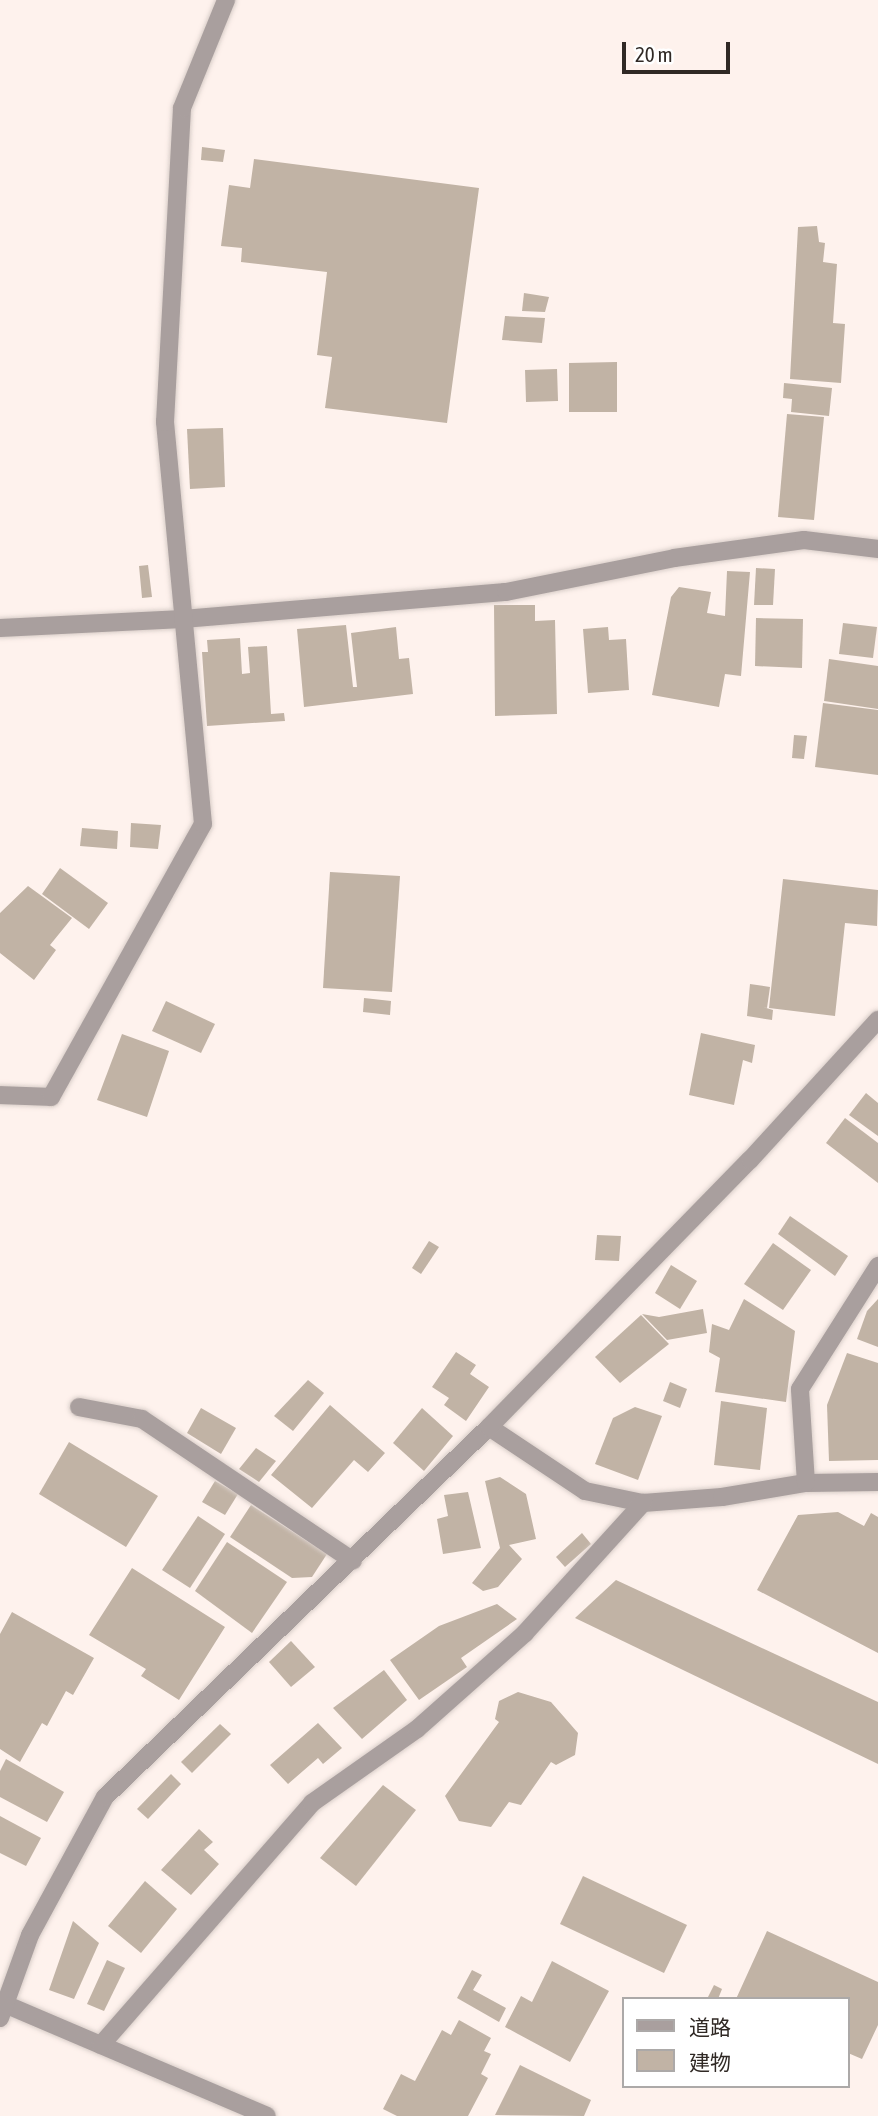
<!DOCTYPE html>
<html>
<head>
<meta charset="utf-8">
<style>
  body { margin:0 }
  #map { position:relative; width:878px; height:2116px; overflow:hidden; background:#fef2ed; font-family:"Asap Condensed","Noto Sans JP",sans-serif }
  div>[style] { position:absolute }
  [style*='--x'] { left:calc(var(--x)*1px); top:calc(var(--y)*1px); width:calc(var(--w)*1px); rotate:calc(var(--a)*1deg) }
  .building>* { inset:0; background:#c1b3a5 }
  .roads { filter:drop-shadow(0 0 2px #d9cec9) drop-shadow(0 0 2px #d9cec9) }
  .minor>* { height:18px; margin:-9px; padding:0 9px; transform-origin:9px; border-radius:9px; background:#a99f9e }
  span { translate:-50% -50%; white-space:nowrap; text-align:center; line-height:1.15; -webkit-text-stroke:6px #fff; paint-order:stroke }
  .legend { position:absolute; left:622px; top:1997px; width:228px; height:91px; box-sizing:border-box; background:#fff; border:2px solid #aca9a8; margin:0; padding:9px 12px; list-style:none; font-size:21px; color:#302925 }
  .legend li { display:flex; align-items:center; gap:14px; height:35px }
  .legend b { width:35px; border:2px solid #aca9a8 }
  .scale { position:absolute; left:622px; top:42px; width:108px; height:32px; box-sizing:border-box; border:4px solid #302925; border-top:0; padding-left:9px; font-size:21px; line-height:24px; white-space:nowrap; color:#302925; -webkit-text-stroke:5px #fff; paint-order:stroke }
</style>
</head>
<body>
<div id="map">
  <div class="building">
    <i style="clip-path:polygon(202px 147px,225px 150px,223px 162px,201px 160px)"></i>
    <i style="clip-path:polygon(254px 159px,479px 188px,447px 423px,325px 408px,332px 357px,317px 355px,327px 272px,241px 262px,242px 248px,221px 246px,229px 185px,250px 188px)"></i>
    <i style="clip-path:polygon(817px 226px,819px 242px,825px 243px,823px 262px,837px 264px,833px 323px,845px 324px,841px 383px,790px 379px,798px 227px)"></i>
    <i style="clip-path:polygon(524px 293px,549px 297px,545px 312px,522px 311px)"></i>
    <i style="clip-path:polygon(505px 316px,545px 318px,542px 343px,502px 340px)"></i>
    <i style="clip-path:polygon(617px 362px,617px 412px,569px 412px,569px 363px)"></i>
    <i style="clip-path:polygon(557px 369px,558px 401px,526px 402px,525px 370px)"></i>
    <i style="clip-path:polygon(784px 383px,832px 388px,829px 416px,791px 412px,792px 399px,783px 398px)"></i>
    <i style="clip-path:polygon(787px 414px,824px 417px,814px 520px,778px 517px)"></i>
    <i style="clip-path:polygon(223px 428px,225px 487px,190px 489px,187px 429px)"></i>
    <i style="clip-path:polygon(148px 565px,152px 597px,142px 598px,139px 566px)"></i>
    <i style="clip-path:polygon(756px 568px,775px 569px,773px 605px,754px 605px)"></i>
    <i style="clip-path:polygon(727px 571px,750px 572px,741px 676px,725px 674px,719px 707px,652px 695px,671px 597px,679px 587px,711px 592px,707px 613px,725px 616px)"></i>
    <i style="clip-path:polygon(494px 605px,535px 605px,535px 621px,555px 620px,557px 714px,495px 716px)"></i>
    <i style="clip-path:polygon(756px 618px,803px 619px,802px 668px,755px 666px)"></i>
    <i style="clip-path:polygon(843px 623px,877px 627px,873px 658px,839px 654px)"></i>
    <i style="clip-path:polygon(346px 625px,353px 687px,357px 687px,351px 633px,396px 627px,399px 659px,409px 658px,413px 694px,304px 707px,297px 629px)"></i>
    <i style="clip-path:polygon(608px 627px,609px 640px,626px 639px,629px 690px,588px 693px,583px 629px)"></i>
    <i style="clip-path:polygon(240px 638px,242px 674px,250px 673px,248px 647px,267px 646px,271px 714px,284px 713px,285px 721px,207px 726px,202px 652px,208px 652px,207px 640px)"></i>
    <i style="clip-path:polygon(829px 659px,878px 666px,878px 709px,824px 701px)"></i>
    <i style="clip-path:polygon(823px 703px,878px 710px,878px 775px,815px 767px)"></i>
    <i style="clip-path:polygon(794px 735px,807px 736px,804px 759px,792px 758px)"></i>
    <i style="clip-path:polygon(131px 823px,161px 825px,158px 849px,130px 847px)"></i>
    <i style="clip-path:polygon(82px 828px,118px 831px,117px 849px,80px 846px)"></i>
    <i style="clip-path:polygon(60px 868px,108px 903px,89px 929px,42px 894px)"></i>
    <i style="clip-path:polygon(330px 872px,400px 876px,392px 992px,323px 988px)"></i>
    <i style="clip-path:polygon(783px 879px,878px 890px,877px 926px,845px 923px,835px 1016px,769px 1008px)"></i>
    <i style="clip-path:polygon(28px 886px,72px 918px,50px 945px,56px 950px,34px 980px,0 953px,0 913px)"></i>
    <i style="clip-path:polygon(750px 984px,770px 987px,767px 1008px,763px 1007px,773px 1010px,772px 1020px,747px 1016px)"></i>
    <i style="clip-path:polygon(364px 998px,391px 1001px,390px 1015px,363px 1012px)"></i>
    <i style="clip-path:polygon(166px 1001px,215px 1024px,201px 1053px,152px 1031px)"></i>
    <i style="clip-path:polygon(701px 1033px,755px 1045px,752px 1063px,743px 1060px,734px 1105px,689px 1095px)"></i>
    <i style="clip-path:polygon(122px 1034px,169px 1051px,147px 1117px,97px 1100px)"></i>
    <i style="clip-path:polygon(866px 1093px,878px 1103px,878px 1136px,849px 1115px)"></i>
    <i style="clip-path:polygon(845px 1118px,878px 1143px,878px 1183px,826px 1143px)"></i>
    <i style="clip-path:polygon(790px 1216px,848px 1256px,835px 1276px,778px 1234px)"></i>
    <i style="clip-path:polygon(597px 1235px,621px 1236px,619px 1261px,595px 1260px)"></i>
    <i style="clip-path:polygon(429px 1241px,439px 1247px,421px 1274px,412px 1268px)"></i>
    <i style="clip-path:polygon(773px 1243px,811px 1270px,783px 1310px,744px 1284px)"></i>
    <i style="clip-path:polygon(671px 1265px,697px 1281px,680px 1309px,655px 1293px)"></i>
    <i style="clip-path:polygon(744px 1299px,795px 1331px,786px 1402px,715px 1392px,720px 1358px,709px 1352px,712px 1324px,729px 1330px)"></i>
    <i style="clip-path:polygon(878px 1299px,878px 1347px,857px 1339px,867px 1311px)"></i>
    <i style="clip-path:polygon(703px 1309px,707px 1333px,667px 1340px,642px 1314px,659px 1317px)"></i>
    <i style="clip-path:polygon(641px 1315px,669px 1344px,620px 1383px,595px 1357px)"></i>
    <i style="clip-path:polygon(456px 1352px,476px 1365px,470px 1374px,489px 1387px,466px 1421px,444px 1405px,449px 1398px,432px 1387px)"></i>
    <i style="clip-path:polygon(847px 1353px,878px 1363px,878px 1460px,829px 1461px,827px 1405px)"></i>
    <i style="clip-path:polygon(308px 1380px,324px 1393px,293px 1431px,274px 1416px)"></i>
    <i style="clip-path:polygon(670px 1382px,687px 1389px,680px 1408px,663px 1401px)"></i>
    <i style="clip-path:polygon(721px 1401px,767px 1408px,760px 1470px,714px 1465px)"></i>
    <i style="clip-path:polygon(330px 1405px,385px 1453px,368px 1472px,354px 1460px,312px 1508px,271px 1475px)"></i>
    <i style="clip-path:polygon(635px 1407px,662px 1416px,638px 1480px,595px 1464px,613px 1418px)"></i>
    <i style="clip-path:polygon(201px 1408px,236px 1428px,221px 1454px,187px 1433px)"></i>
    <i style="clip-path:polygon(422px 1408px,453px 1436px,424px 1471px,393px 1443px)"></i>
    <i style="clip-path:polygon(69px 1442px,158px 1496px,126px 1547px,39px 1494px)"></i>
    <i style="clip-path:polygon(256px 1448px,276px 1461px,259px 1482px,239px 1469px)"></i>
    <i style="clip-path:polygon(500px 1477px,526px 1494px,536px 1539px,509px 1545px,522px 1559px,498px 1587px,483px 1591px,472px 1583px,500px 1548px,485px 1481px)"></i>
    <i style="clip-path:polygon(215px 1481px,238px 1494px,225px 1515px,202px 1502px)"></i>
    <i style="clip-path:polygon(468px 1492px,481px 1548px,443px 1554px,437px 1519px,448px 1516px,444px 1495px)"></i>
    <i style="clip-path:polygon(251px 1505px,327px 1554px,312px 1577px,292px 1578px,230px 1537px)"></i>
    <i style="clip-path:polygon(838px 1512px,864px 1526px,871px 1513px,878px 1517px,878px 1653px,757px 1590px,798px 1515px)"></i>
    <i style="clip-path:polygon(198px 1516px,225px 1534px,190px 1588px,162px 1570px)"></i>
    <i style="clip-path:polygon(582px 1533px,591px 1544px,565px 1567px,556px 1557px)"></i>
    <i style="clip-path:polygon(227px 1542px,287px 1582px,252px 1633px,195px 1591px)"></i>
    <i style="clip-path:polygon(132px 1568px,225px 1627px,179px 1700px,141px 1676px,146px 1669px,89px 1635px)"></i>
    <i style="clip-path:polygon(616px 1580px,878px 1702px,878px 1764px,575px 1618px)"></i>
    <i style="clip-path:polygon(497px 1604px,517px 1619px,461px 1658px,467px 1667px,419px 1700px,390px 1660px,439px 1626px)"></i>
    <i style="clip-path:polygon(12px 1612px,94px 1658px,73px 1695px,66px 1691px,47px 1726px,42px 1723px,20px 1762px,0 1749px,0 1634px)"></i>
    <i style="clip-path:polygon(291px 1641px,315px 1667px,291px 1687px,269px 1662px)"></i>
    <i style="clip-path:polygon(384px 1670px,407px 1700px,362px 1739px,333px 1708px)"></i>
    <i style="clip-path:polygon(518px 1692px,551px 1702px,578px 1733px,575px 1755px,556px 1765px,551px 1762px,521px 1805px,509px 1802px,491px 1827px,459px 1821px,445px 1796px,499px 1722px,495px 1719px,499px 1701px)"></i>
    <i style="clip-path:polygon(318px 1723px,342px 1748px,323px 1764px,318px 1758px,288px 1784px,270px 1765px)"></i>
    <i style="clip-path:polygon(220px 1724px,231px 1734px,192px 1773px,181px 1762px)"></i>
    <i style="clip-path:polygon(6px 1759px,64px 1792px,47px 1822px,0 1797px,0 1771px)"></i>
    <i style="clip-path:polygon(171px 1774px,181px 1784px,148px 1819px,137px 1809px)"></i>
    <i style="clip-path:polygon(383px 1785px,416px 1810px,356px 1886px,320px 1858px)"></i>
    <i style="clip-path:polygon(0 1816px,41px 1838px,26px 1866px,0 1853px)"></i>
    <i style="clip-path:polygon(199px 1829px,213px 1842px,204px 1850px,219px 1864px,191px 1895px,161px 1870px)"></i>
    <i style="clip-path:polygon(583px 1876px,687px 1925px,664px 1973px,560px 1924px)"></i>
    <i style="clip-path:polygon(145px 1881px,177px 1909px,141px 1953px,108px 1926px)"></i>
    <i style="clip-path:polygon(73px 1921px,99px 1943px,74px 1999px,49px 1990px)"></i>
    <i style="clip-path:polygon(767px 1931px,878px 1982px,878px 2025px,862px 2059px,848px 2053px,848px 1999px,736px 1999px)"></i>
    <i style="clip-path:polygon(107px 1960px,125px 1968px,104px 2011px,87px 2004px)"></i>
    <i style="clip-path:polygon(552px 1961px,609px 1991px,570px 2062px,505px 2027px,521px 1996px,532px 2002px)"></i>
    <i style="clip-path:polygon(472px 1970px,482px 1975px,473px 1990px,506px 2008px,499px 2022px,457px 1998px)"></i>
    <i style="clip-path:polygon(714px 1985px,722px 1989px,718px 1999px,708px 1997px)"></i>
    <i style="clip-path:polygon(459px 2020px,491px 2038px,484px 2051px,491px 2054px,481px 2074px,488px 2078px,468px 2116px,397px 2116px,383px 2109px,401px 2074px,415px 2081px,442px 2030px,451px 2035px)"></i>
    <i style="clip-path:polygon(520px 2065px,591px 2100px,584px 2116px,495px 2115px)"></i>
  </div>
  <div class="roads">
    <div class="minor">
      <i style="--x:0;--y:628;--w:183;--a:-2.8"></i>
      <i style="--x:183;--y:619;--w:324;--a:-4.8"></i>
      <i style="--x:506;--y:592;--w:171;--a:-11.4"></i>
      <i style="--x:674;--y:558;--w:131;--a:-7.9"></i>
      <i style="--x:804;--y:540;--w:75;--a:6.9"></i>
      <i style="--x:0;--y:1095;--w:51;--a:2.2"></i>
      <i style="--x:51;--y:1097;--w:312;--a:-60.9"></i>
      <i style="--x:203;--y:824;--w:404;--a:-95.4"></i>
      <i style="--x:165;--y:422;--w:314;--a:-86.9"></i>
      <i style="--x:182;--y:108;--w:117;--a:-67.8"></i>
      <i style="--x:79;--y:1407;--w:64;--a:10.8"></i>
      <i style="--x:142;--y:1419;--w:254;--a:33.9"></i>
      <i style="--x:489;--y:1427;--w:115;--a:33.7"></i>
      <i style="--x:585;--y:1491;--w:59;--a:11.7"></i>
      <i style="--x:643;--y:1503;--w:79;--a:-4.3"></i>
      <i style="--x:722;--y:1497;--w:85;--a:-9.5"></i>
      <i style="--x:806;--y:1483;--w:72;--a:-0.8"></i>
      <i style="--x:806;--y:1483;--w:94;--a:-93.7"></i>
      <i style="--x:800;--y:1389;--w:146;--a:-57.6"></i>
      <i style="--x:0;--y:2002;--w:290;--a:23.1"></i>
      <i style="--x:0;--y:2018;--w:88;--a:-70.1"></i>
      <i style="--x:30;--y:1935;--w:157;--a:-61.5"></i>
      <i style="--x:105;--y:1797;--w:533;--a:-43.94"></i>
      <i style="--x:489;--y:1427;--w:373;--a:-45.7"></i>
      <i style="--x:750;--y:1160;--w:190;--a:-47.6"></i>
      <i style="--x:101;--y:2045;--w:321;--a:-48.9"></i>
      <i style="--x:312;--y:1803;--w:128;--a:-35.2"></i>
      <i style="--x:417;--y:1729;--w:144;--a:-41.6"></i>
      <i style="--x:525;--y:1633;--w:176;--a:-47.8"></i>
    </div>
  </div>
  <ul class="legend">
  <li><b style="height:9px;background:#a99f9e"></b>道路</li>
  <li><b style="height:19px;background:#c1b3a5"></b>建物</li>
  </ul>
  <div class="scale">20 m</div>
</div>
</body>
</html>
